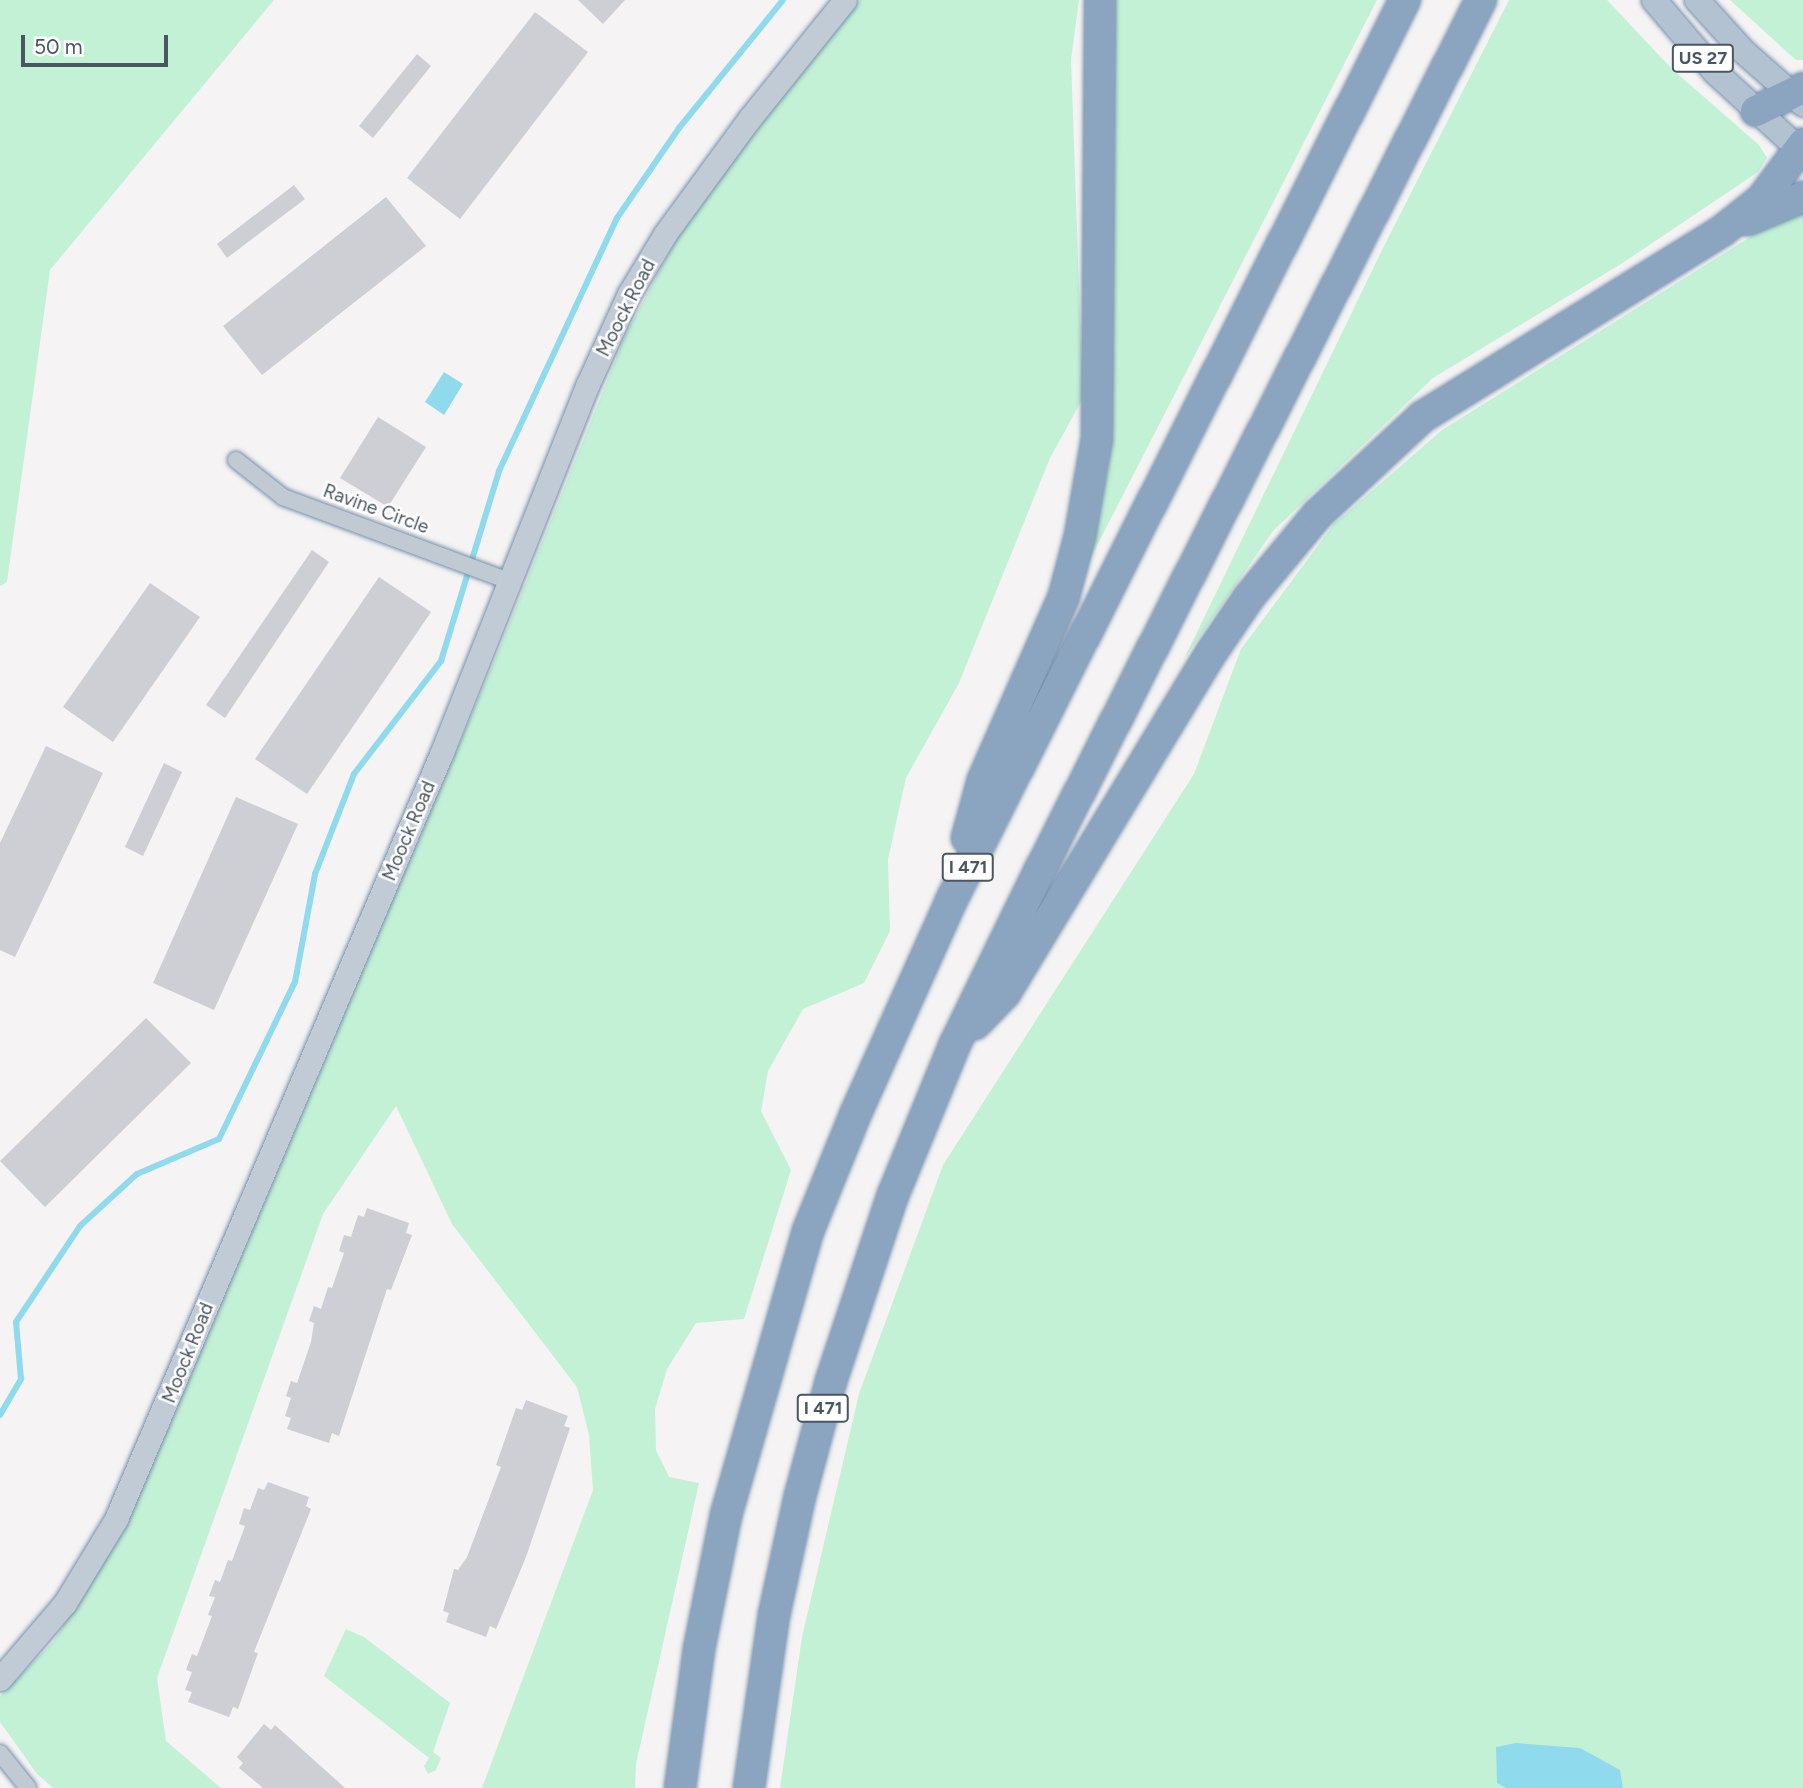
<!DOCTYPE html>
<html>
<head>
<meta charset="utf-8">
<style>
  body { margin:0 }
  #map { position:relative; width:1803px; height:1788px; overflow:hidden; background:#f5f3f3; font-family:Figtree,sans-serif }
  div>[style] { position:absolute }
  [style*='--x'] { left:calc(var(--x)*1px); top:calc(var(--y)*1px); width:calc(var(--w)*1px); rotate:calc(var(--a)*1deg) }
  .green>* { inset:0; background:#c3f1d5 }
  .water>* { inset:0; background:#90daee }
  .stream>* { height:6px; margin:-3px; padding:0 3px; transform-origin:3px; border-radius:3px; background:#90daee }
  .building>* { inset:0; background:#cdcfd5 }
  .roads { filter:drop-shadow(0 0 2px #7690ad) drop-shadow(0 0 2px #7690ad) }
  .minor>* { height:16px; margin:-8px; padding:0 8px; transform-origin:8px; border-radius:8px; background:#c1cad2 }
  .secondary>* { height:23px; margin:-11.5px; padding:0 11.5px; transform-origin:11.5px; border-radius:11.5px; background:#c1cbd6 }
  .primary>* { height:24px; margin:-12px; padding:0 12px; transform-origin:12px; border-radius:12px; background:#b3c2d1 }
  .motorway>* { height:30px; margin:-15px; padding:0 15px; transform-origin:15px; border-radius:15px; background:#8ba5c1 }
  span { translate:-50% -50%; white-space:nowrap; text-align:center; line-height:1.15; -webkit-text-stroke:5px #fff; paint-order:stroke }
  .shield-label span { padding:2px 5px; background:#fff; border:2px solid; border-radius:5px; -webkit-text-stroke-width:0 }
  .shield-label { font-size:18px; color:#4a5661; font-weight:700 }
  .street-label { font-size:19px; color:#4a5661 }
  .scale { position:absolute; left:21px; top:35px; width:147px; height:32px; box-sizing:border-box; border:4px solid #4a5661; border-top:0; padding-left:9px; font-size:21px; line-height:24px; white-space:nowrap; color:#4a5661; -webkit-text-stroke:5px #fff; paint-order:stroke }
</style>
</head>
<body>
<div id="map">
  <div class="green">
    <i style="clip-path:polygon(0 0,274px 0,50px 270px,7px 582px,0 586px)"></i>
    <i style="clip-path:polygon(860px 0,1079px 0,1071px 60px,1083px 398px,1050px 458px,959px 683px,906px 778px,888px 859px,890px 931px,864px 983px,803px 1009px,768px 1071px,761px 1111px,791px 1170px,744px 1319px,696px 1323px,667px 1369px,655px 1409px,656px 1450px,669px 1477px,699px 1483px,636px 1764px,635px 1788px,482px 1788px,593px 1490px,589px 1435px,577px 1387px,452px 1224px,396px 1106px,323px 1214px,157px 1678px,166px 1741px,221px 1788px,53px 1788px,37px 1774px,0 1722px,0 1696px,53px 1642px,101px 1566px,169px 1427px,494px 662px,626px 334px,693px 208px)"></i>
    <i style="clip-path:polygon(1112px 0,1377px 0,1086px 567px,1109px 466px)"></i>
    <i style="clip-path:polygon(1509px 0,1607px 0,1672px 69px,1759px 145px,1767px 158px,1758px 172px,1621px 264px,1433px 378px,1273px 531px,1184px 659px,1383px 248px)"></i>
    <i style="clip-path:polygon(1730px 0,1803px 0,1803px 60px,1796px 60px)"></i>
    <i style="clip-path:polygon(1803px 210px,1803px 1788px,780px 1788px,802px 1637px,859px 1394px,943px 1165px,1194px 774px,1241px 649px,1334px 524px,1442px 430px,1787px 214px)"></i>
    <i style="clip-path:polygon(346px 1629px,364px 1637px,450px 1703px,433px 1752px,441px 1758px,436px 1770px,428px 1774px,424px 1766px,429px 1758px,324px 1676px)"></i>
  </div>
  <div class="water">
    <i style="clip-path:polygon(444px 372px,463px 384px,444px 415px,425px 402px)"></i>
    <i style="clip-path:polygon(1516px 1743px,1580px 1748px,1620px 1770px,1623px 1788px,1506px 1788px,1497px 1783px,1496px 1747px)"></i>
  </div>
  <div class="stream">
    <i style="--x:0;--y:1415;--w:42;--a:-59.7"></i>
    <i style="--x:21;--y:1379;--w:57;--a:-95"></i>
    <i style="--x:16;--y:1322;--w:115;--a:-56.3"></i>
    <i style="--x:80;--y:1226;--w:77;--a:-42.4"></i>
    <i style="--x:137;--y:1174;--w:89;--a:-23.1"></i>
    <i style="--x:219;--y:1139;--w:174;--a:-64.2"></i>
    <i style="--x:295;--y:982;--w:110;--a:-79.5"></i>
    <i style="--x:315;--y:874;--w:107;--a:-68.7"></i>
    <i style="--x:354;--y:774;--w:143;--a:-52.4"></i>
    <i style="--x:441;--y:661;--w:199;--a:-73"></i>
    <i style="--x:499;--y:471;--w:279;--a:-65"></i>
    <i style="--x:617;--y:218;--w:109;--a:-55.4"></i>
    <i style="--x:679;--y:128;--w:165;--a:-50.9"></i>
  </div>
  <div class="building">
    <i style="clip-path:polygon(578px 0,625px 0,603px 24px)"></i>
    <i style="clip-path:polygon(535px 12px,588px 52px,460px 219px,407px 178px)"></i>
    <i style="clip-path:polygon(417px 54px,431px 66px,373px 138px,359px 126px)"></i>
    <i style="clip-path:polygon(294px 185px,305px 199px,227px 258px,217px 244px)"></i>
    <i style="clip-path:polygon(386px 197px,426px 246px,262px 375px,223px 326px)"></i>
    <i style="clip-path:polygon(378px 417px,426px 447px,388px 507px,340px 478px)"></i>
    <i style="clip-path:polygon(312px 550px,329px 562px,225px 718px,206px 705px)"></i>
    <i style="clip-path:polygon(379px 577px,431px 612px,307px 794px,255px 759px)"></i>
    <i style="clip-path:polygon(150px 583px,200px 617px,113px 742px,63px 707px)"></i>
    <i style="clip-path:polygon(46px 746px,103px 773px,15px 957px,0 950px,0 843px)"></i>
    <i style="clip-path:polygon(164px 763px,182px 772px,143px 856px,125px 847px)"></i>
    <i style="clip-path:polygon(236px 797px,298px 824px,214px 1010px,153px 983px)"></i>
    <i style="clip-path:polygon(146px 1018px,191px 1063px,45px 1207px,0 1161px)"></i>
    <i style="clip-path:polygon(367px 1208px,409px 1223px,406px 1233px,412px 1235px,391px 1290px,387px 1289px,339px 1436px,332px 1433px,329px 1443px,287px 1429px,291px 1418px,285px 1416px,291px 1398px,286px 1396px,291px 1381px,297px 1383px,311px 1342px,314px 1323px,309px 1321px,314px 1306px,321px 1309px,328px 1287px,332px 1288px,344px 1253px,339px 1251px,344px 1235px,351px 1237px,358px 1215px,364px 1217px)"></i>
    <i style="clip-path:polygon(526px 1400px,568px 1416px,564px 1426px,570px 1428px,526px 1557px,496px 1629px,490px 1626px,486px 1637px,446px 1622px,449px 1613px,443px 1611px,454px 1569px,458px 1570px,467px 1557px,501px 1467px,496px 1465px,516px 1408px,522px 1410px)"></i>
    <i style="clip-path:polygon(268px 1482px,309px 1497px,306px 1506px,311px 1509px,254px 1652px,258px 1653px,238px 1709px,233px 1707px,229px 1717px,188px 1702px,192px 1692px,185px 1690px,192px 1672px,186px 1670px,192px 1654px,197px 1656px,212px 1616px,208px 1615px,215px 1597px,209px 1596px,215px 1580px,220px 1582px,228px 1560px,232px 1561px,245px 1526px,239px 1524px,244px 1508px,250px 1510px,258px 1488px,264px 1490px)"></i>
    <i style="clip-path:polygon(264px 1724px,271px 1730px,275px 1725px,345px 1788px,263px 1788px,239px 1768px,243px 1763px,237px 1757px)"></i>
  </div>
  <div class="roads">
    <div class="minor">
      <i style="--x:236;--y:460;--w:60;--a:38.2"></i>
      <i style="--x:283;--y:497;--w:243;--a:20.4"></i>
      <i style="--x:0;--y:1753;--w:45;--a:51.3"></i>
    </div>
    <div class="secondary">
      <i style="--x:0;--y:1679;--w:100;--a:-49.5"></i>
      <i style="--x:65;--y:1603;--w:98;--a:-58.7"></i>
      <i style="--x:116;--y:1519;--w:833;--a:-66.97"></i>
      <i style="--x:442;--y:752;--w:394;--a:-68.4"></i>
      <i style="--x:587;--y:386;--w:101;--a:-65.5"></i>
      <i style="--x:629;--y:294;--w:70;--a:-59"></i>
      <i style="--x:665;--y:234;--w:144;--a:-53.8"></i>
      <i style="--x:750;--y:118;--w:151;--a:-51.2"></i>
    </div>
    <div class="primary">
      <i style="--x:1654;--y:0;--w:94;--a:49.7"></i>
      <i style="--x:1715;--y:72;--w:120;--a:42.6"></i>
      <i style="--x:1697;--y:0;--w:70;--a:47.9"></i>
      <i style="--x:1744;--y:52;--w:79;--a:41.4"></i>
    </div>
    <div class="motorway">
      <i style="--x:1756;--y:111;--w:52;--a:-26.1"></i>
      <i style="--x:1748;--y:220;--w:60;--a:-22.7"></i>
      <i style="--x:967;--y:838;--w:60;--a:-74.6"></i>
      <i style="--x:983;--y:780;--w:201;--a:-66.2"></i>
      <i style="--x:1064;--y:596;--w:62;--a:-75.1"></i>
      <i style="--x:1080;--y:536;--w:98;--a:-80.1"></i>
      <i style="--x:1097;--y:439;--w:439;--a:-89.6"></i>
      <i style="--x:975;--y:1024;--w:43;--a:-45.9"></i>
      <i style="--x:1005;--y:993;--w:398;--a:-58.8"></i>
      <i style="--x:1211;--y:653;--w:68;--a:-55.8"></i>
      <i style="--x:1249;--y:597;--w:108;--a:-50.3"></i>
      <i style="--x:1318;--y:514;--w:142;--a:-43"></i>
      <i style="--x:1422;--y:417;--w:353;--a:-31.8"></i>
      <i style="--x:1722;--y:231;--w:51;--a:-38.7"></i>
      <i style="--x:1762;--y:199;--w:69;--a:-53.3"></i>
      <i style="--x:680;--y:1788;--w:140;--a:-82.2"></i>
      <i style="--x:699;--y:1649;--w:137;--a:-78.6"></i>
      <i style="--x:726;--y:1515;--w:296;--a:-73.9"></i>
      <i style="--x:808;--y:1231;--w:125;--a:-67.9"></i>
      <i style="--x:855;--y:1115;--w:235;--a:-65.8"></i>
      <i style="--x:951;--y:901;--w:1009;--a:-63.26"></i>
      <i style="--x:749;--y:1788;--w:175;--a:-81.8"></i>
      <i style="--x:774;--y:1615;--w:122;--a:-77.7"></i>
      <i style="--x:800;--y:1496;--w:119;--a:-74.9"></i>
      <i style="--x:831;--y:1381;--w:196;--a:-71.6"></i>
      <i style="--x:893;--y:1195;--w:163;--a:-67.7"></i>
      <i style="--x:955;--y:1044;--w:196;--a:-64"></i>
      <i style="--x:1041;--y:868;--w:973;--a:-63.12"></i>
    </div>
  </div>
  <div class="shield-label">
    <span style="left:1703px;top:58px">US 27</span>
    <span style="left:968px;top:867px">I 471</span>
    <span style="left:823px;top:1408px">I 471</span>
  </div>
  <div class="street-label">
    <span style="left:626px;top:308px;rotate:-63deg">Moock Road</span>
    <span style="left:376px;top:509px;rotate:20deg">Ravine Circle</span>
    <span style="left:409px;top:831px;rotate:-67deg">Moock Road</span>
    <span style="left:188px;top:1353px;rotate:-68deg">Moock Road</span>
  </div>
  <div class="scale">50 m</div>
</div>
</body>
</html>
